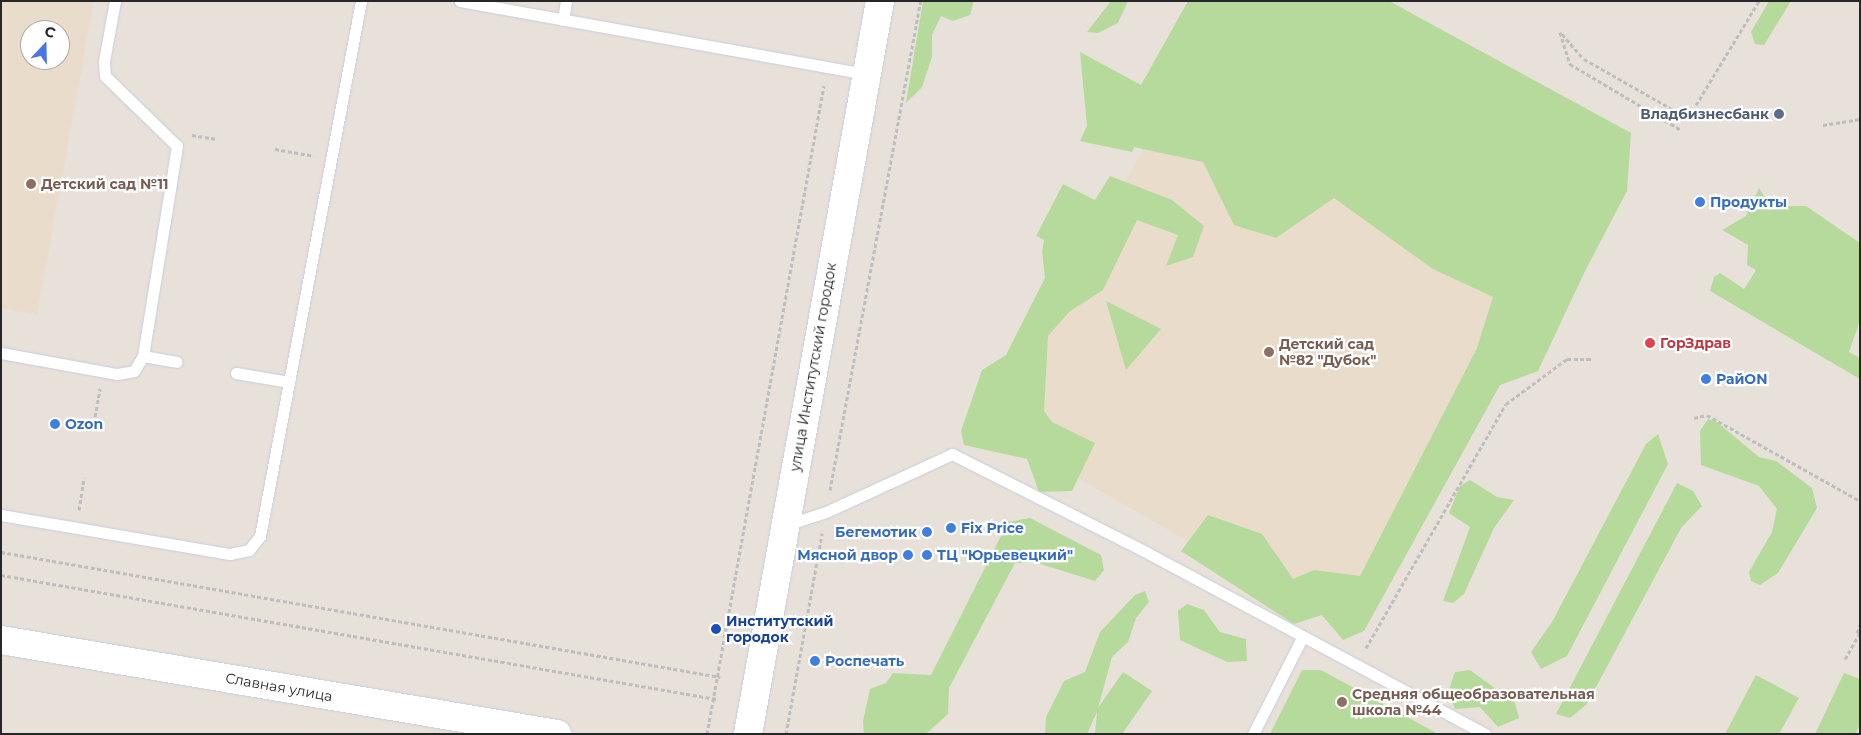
<!DOCTYPE html>
<html>
<head>
<meta charset="utf-8">
<style>
  body { margin:0 }
  #map { position:relative; width:1861px; height:735px; overflow:hidden; background:#e8e1da; font-family:Montserrat,sans-serif }
  div>[style] { position:absolute }
  [style*='--x'] { left:calc(var(--x)*1px); top:calc(var(--y)*1px); width:calc(var(--w)*1px); rotate:calc(var(--a)*1deg) }
  .education>* { inset:0; background:#e9dcca }
  .green>* { inset:0; background:#b6da9b }
  .path>* { height:3px; margin-top:-1.5px; transform-origin:0; background:repeating-linear-gradient(90deg,#bebebe 0 4px,transparent 0 6.5px) }
  .roads { filter:drop-shadow(0 0 1px #c8cdd8) drop-shadow(0 0 1px #c8cdd8) }
  .service>* { height:11px; margin:-5.5px; padding:0 5.5px; transform-origin:5.5px; border-radius:5.5px; background:#fff }
  .tertiary>* { height:28px; margin:-14px; padding:0 14px; transform-origin:14px; border-radius:14px; background:#fff }
  .dots>* { width:14px; height:14px; translate:-50% -50%; box-sizing:border-box; border:2px solid #fff; border-radius:50% }
  span { translate:-50% -50%; white-space:nowrap; text-align:center; line-height:1.15; -webkit-text-stroke:4.5px #fff; paint-order:stroke }
  .service-label { font-size:14px; color:#4e5e75; font-weight:700 }
  .right { translate:-100% -50%; text-align:right }
  .education-label { font-size:14px; color:#785e54; font-weight:700 }
  .left { translate:0 -50%; text-align:left }
  .shop-label { font-size:14px; color:#366cbe; font-weight:700 }
  .health-label { font-size:14px; color:#be3a42; font-weight:700 }
  .street-label { font-size:14px; color:#272727 }
  .transit-label { font-size:14px; color:#164399; font-weight:700 }
  .frame { position:absolute; inset:0; border:2px solid #272727; pointer-events:none }
  .north { position:absolute; left:20px; top:20px; width:50px; height:50px; box-sizing:border-box; background:#fff; border:1px solid #a9a9a9; border-radius:50%; rotate:21deg; font-size:14px; font-weight:700; line-height:20px; text-align:center; color:#272727 }
  .north::after { content:''; display:block; margin:auto; width:18px; height:22px; background:#4975e6; clip-path:polygon(50% 0,100% 100%,50% 72%,0 100%) }
</style>
</head>
<body>
<div id="map">
  <div class="education">
    <i style="clip-path:polygon(evenodd,1px 1px,94px 1px,37px 315px,1px 308px,1px 1px,30px 30px,60px 30px,60px 60px,30px 60px,30px 30px)"></i>
    <i style="clip-path:polygon(1188px 68px,1550px 275px,1342px 629px,990px 428px)"></i>
  </div>
  <div class="green">
    <i style="clip-path:polygon(923px 1px,974px 1px,970px 15px,953px 21px,941px 16px,932px 35px,932px 57px,922px 87px,906px 103px)"></i>
    <i style="clip-path:polygon(1111px 1px,1128px 1px,1118px 23px,1098px 33px,1087px 32px)"></i>
    <i style="clip-path:polygon(1188px 1px,1389px 1px,1631px 133px,1627px 191px,1585px 271px,1538px 371px,1500px 385px,1364px 631px,1343px 640px,1322px 615px,1294px 624px,1181px 551px,1208px 515px,1262px 534px,1293px 579px,1314px 570px,1360px 576px,1477px 348px,1493px 297px,1433px 269px,1334px 198px,1276px 238px,1234px 225px,1203px 162px,1134px 147px,1132px 152px,1080px 141px,1087px 126px,1080px 52px,1141px 85px)"></i>
    <i style="clip-path:polygon(1769px 1px,1791px 1px,1764px 45px,1755px 44px,1751px 32px)"></i>
    <i style="clip-path:polygon(1110px 176px,1172px 200px,1204px 226px,1193px 257px,1166px 266px,1178px 235px,1137px 220px,1103px 290px,1069px 312px,1048px 336px,1044px 411px,1052px 422px,1095px 443px,1072px 491px,1039px 492px,1027px 459px,964px 445px,961px 431px,982px 370px,1006px 355px,1045px 278px,1042px 251px,1044px 240px,1036px 236px,1063px 184px,1095px 200px)"></i>
    <i style="clip-path:polygon(1759px 188px,1770px 206px,1806px 206px,1860px 243px,1860px 320px,1849px 352px,1860px 358px,1860px 379px,1710px 291px,1714px 277px,1720px 273px,1744px 289px,1756px 270px,1747px 265px,1748px 245px,1722px 230px,1746px 216px)"></i>
    <i style="clip-path:polygon(1106px 301px,1161px 329px,1126px 370px)"></i>
    <i style="clip-path:polygon(1708px 419px,1717px 422px,1759px 457px,1776px 461px,1812px 488px,1817px 508px,1778px 573px,1760px 585px,1751px 581px,1749px 572px,1772px 532px,1777px 509px,1759px 486px,1701px 465px,1700px 431px)"></i>
    <i style="clip-path:polygon(1658px 434px,1668px 464px,1567px 656px,1541px 669px,1531px 652px,1552px 622px,1646px 444px)"></i>
    <i style="clip-path:polygon(1470px 480px,1497px 497px,1514px 500px,1494px 528px,1464px 594px,1453px 603px,1443px 601px,1470px 527px,1449px 513px,1460px 486px)"></i>
    <i style="clip-path:polygon(1677px 483px,1693px 491px,1702px 506px,1681px 528px,1587px 704px,1570px 718px,1556px 714px)"></i>
    <i style="clip-path:polygon(1030px 518px,1101px 555px,1104px 570px,1095px 581px,1034px 562px,1015px 563px,949px 688px,948px 714px,926px 734px,864px 734px,863px 721px,870px 689px,886px 683px,893px 673px,931px 675px,1008px 522px)"></i>
    <i style="clip-path:polygon(1145px 591px,1149px 602px,1136px 618px,1128px 642px,1112px 657px,1098px 708px,1123px 672px,1152px 691px,1122px 734px,1095px 734px,1097px 712px,1087px 734px,1045px 734px,1046px 717px,1064px 681px,1085px 672px,1100px 632px,1135px 595px)"></i>
    <i style="clip-path:polygon(1187px 604px,1204px 610px,1220px 632px,1246px 639px,1247px 661px,1227px 662px,1180px 640px,1178px 611px)"></i>
    <i style="clip-path:polygon(1302px 670px,1321px 670px,1438px 734px,1270px 734px)"></i>
    <i style="clip-path:polygon(1470px 670px,1515px 703px,1519px 718px,1498px 727px,1480px 707px,1455px 709px,1448px 692px,1455px 672px)"></i>
    <i style="clip-path:polygon(1844px 673px,1860px 679px,1860px 725px,1855px 734px,1815px 734px)"></i>
    <i style="clip-path:polygon(1756px 675px,1799px 698px,1779px 734px,1725px 734px)"></i>
  </div>
  <div class="path">
    <i style="--x:1560;--y:32;--w:34;--a:73"></i>
    <i style="--x:1570;--y:64;--w:129;--a:30.7"></i>
    <i style="--x:1562;--y:34;--w:33;--a:49"></i>
    <i style="--x:1584;--y:59;--w:120;--a:29.6"></i>
    <i style="--x:1696;--y:105;--w:122;--a:-58.8"></i>
    <i style="--x:1823;--y:125;--w:37;--a:-9"></i>
    <i style="--x:192;--y:135;--w:24;--a:9"></i>
    <i style="--x:275;--y:149;--w:39;--a:10"></i>
    <i style="--x:1694;--y:418;--w:13;--a:-13"></i>
    <i style="--x:1707;--y:415;--w:176;--a:29.3"></i>
    <i style="--x:94;--y:423;--w:35;--a:-80"></i>
    <i style="--x:830;--y:490;--w:497;--a:-79.5"></i>
    <i style="--x:79;--y:510;--w:33;--a:-81"></i>
    <i style="--x:1;--y:552;--w:730;--a:9.86"></i>
    <i style="--x:1;--y:575;--w:726;--a:9.84"></i>
    <i style="--x:1857;--y:633;--w:9;--a:-69"></i>
    <i style="--x:1366;--y:648;--w:281;--a:-60.2"></i>
    <i style="--x:1506;--y:404;--w:76;--a:-36.4"></i>
    <i style="--x:1567;--y:359;--w:25;--a:0"></i>
    <i style="--x:1845;--y:659;--w:30;--a:-60"></i>
    <i style="--x:707;--y:734;--w:659;--a:-79.78"></i>
    <i style="--x:786;--y:734;--w:204;--a:-79.8"></i>
  </div>
  <div class="roads">
    <div class="service">
      <i style="--x:460;--y:1;--w:413;--a:10.2"></i>
      <i style="--x:563;--y:20;--w:19;--a:-81"></i>
      <i style="--x:1;--y:353;--w:118;--a:10.3"></i>
      <i style="--x:117;--y:374;--w:17;--a:-10"></i>
      <i style="--x:134;--y:371;--w:17;--a:-59"></i>
      <i style="--x:143;--y:356;--w:213;--a:-80.8"></i>
      <i style="--x:177;--y:146;--w:100;--a:-135.8"></i>
      <i style="--x:105;--y:76;--w:15;--a:-94"></i>
      <i style="--x:104;--y:61;--w:61;--a:-79.6"></i>
      <i style="--x:143;--y:356;--w:34;--a:10"></i>
      <i style="--x:236;--y:373;--w:54;--a:9.6"></i>
      <i style="--x:1;--y:515;--w:232;--a:9.7"></i>
      <i style="--x:230;--y:554;--w:19;--a:-12"></i>
      <i style="--x:249;--y:550;--w:18;--a:-52"></i>
      <i style="--x:260;--y:536;--w:544;--a:-79.31"></i>
      <i style="--x:786;--y:525;--w:42;--a:-18"></i>
      <i style="--x:826;--y:512;--w:139;--a:-24.7"></i>
      <i style="--x:952;--y:454;--w:215;--a:26.8"></i>
      <i style="--x:1144;--y:551;--w:387;--a:28.2"></i>
      <i style="--x:1253;--y:734;--w:108;--a:-63"></i>
    </div>
    <div class="tertiary">
      <i style="--x:1;--y:640;--w:564;--a:9.6"></i>
      <i style="--x:748;--y:734;--w:745;--a:-79.79"></i>
    </div>
  </div>
  <div class="dots">
    <i style="left:1779px;top:114px;background:#5c6f8a"></i>
    <i style="left:31px;top:184px;background:#8d6e63"></i>
    <i style="left:1700px;top:202px;background:#3f7fe0"></i>
    <i style="left:1650px;top:343px;background:#e0444e"></i>
    <i style="left:1269px;top:352px;background:#8d6e63"></i>
    <i style="left:1706px;top:379px;background:#3f7fe0"></i>
    <i style="left:55px;top:424px;background:#3f7fe0"></i>
    <i style="left:951px;top:528px;background:#3f7fe0"></i>
    <i style="left:927px;top:532px;background:#3f7fe0"></i>
    <i style="left:908px;top:555px;background:#3f7fe0"></i>
    <i style="left:927px;top:555px;background:#3f7fe0"></i>
    <i style="left:716px;top:629px;background:#1a4fb4"></i>
    <i style="left:815px;top:661px;background:#3f7fe0"></i>
    <i style="left:1342px;top:702px;background:#8d6e63"></i>
  </div>
  <div class="service-label">
    <span class="right" style="left:1769px;top:114px">Владбизнесбанк</span>
  </div>
  <div class="education-label">
    <span class="left" style="left:41px;top:184px">Детский сад №11</span>
    <span class="left" style="left:1279px;top:352px">Детский сад<br>№82 "Дубок"</span>
    <span class="left" style="left:1352px;top:702px">Средняя общеобразовательная<br>школа №44</span>
  </div>
  <div class="shop-label">
    <span class="left" style="left:1710px;top:202px">Продукты</span>
    <span class="left" style="left:1716px;top:379px">РайON</span>
    <span class="left" style="left:65px;top:424px">Ozon</span>
    <span class="left" style="left:961px;top:528px">Fix Price</span>
    <span class="right" style="left:917px;top:532px">Бегемотик</span>
    <span class="right" style="left:898px;top:555px">Мясной двор</span>
    <span class="left" style="left:937px;top:555px">ТЦ "Юрьевецкий"</span>
    <span class="left" style="left:825px;top:661px">Роспечать</span>
  </div>
  <div class="health-label">
    <span class="left" style="left:1660px;top:343px">ГорЗдрав</span>
  </div>
  <div class="street-label">
    <span style="left:813px;top:367px;rotate:-80deg">улица Институтский городок</span>
    <span style="left:279px;top:687px;rotate:10deg">Славная улица</span>
  </div>
  <div class="transit-label">
    <span class="left" style="left:726px;top:629px">Институтский<br>городок</span>
  </div>
  <div class="frame"></div>
  <div class="north">С</div>
</div>
</body>
</html>
